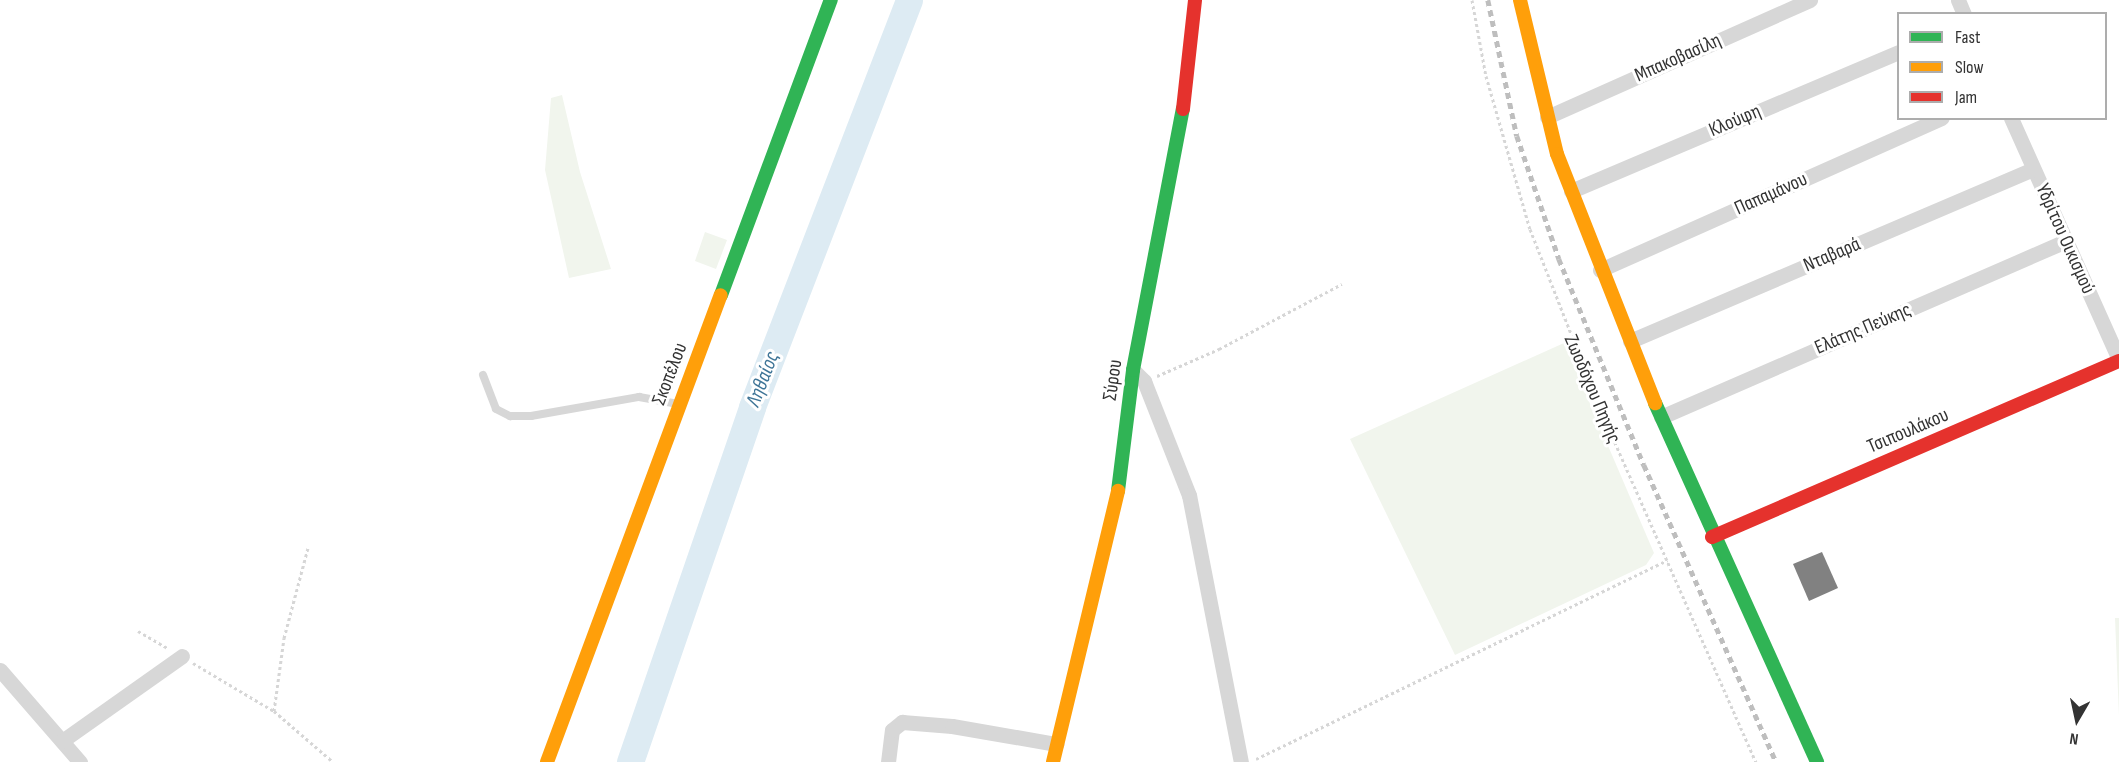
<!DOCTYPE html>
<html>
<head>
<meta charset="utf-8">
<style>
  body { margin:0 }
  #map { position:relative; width:2119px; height:762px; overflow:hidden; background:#fff; font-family:"Sofia Sans Condensed",sans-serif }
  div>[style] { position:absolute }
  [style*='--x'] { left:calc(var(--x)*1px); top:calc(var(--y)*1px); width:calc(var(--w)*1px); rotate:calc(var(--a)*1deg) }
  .green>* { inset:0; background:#f1f5ed }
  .river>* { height:27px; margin:-13.5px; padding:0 13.5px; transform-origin:13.5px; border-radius:13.5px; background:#ddebf3 }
  .building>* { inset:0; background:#818181 }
  .path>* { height:3px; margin-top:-1.5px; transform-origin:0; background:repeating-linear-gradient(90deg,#d6d6d6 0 3px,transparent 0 6px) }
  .lane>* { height:8px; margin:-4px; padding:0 4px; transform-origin:4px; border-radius:4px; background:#d7d7d7 }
  .street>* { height:15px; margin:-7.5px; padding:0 7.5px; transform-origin:7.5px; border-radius:7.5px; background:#d7d7d7 }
  .fast>* { height:14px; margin:-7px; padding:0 7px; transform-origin:7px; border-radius:7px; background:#30b455 }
  .slow>* { height:14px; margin:-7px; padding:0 7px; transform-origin:7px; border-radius:7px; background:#ff9f0a }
  .jam>* { height:14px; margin:-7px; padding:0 7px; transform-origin:7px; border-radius:7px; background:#e5322d }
  .rail>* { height:4.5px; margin-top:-2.25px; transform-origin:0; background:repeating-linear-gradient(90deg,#bebebe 0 6px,transparent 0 10.5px) }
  span { translate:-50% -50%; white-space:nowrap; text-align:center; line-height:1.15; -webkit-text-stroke:6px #fff; paint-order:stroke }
  .street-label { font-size:20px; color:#333 }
  .water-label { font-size:21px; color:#3f7597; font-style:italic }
  .legend { position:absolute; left:1897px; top:12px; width:210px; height:108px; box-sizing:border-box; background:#fff; border:2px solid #adadad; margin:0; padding:8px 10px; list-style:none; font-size:18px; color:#333 }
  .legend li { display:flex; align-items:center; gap:12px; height:30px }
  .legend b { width:30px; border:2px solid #adadad }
  .north { position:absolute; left:2047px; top:690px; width:60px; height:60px; -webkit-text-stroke:4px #fff; paint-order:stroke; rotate:189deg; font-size:16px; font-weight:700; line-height:24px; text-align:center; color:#333 }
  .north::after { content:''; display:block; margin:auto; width:21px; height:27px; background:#333; clip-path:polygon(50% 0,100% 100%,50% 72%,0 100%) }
</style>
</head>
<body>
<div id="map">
  <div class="green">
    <i style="clip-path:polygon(562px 95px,580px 172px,611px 269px,569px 278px,545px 170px,551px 98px)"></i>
    <i style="clip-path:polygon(705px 232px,727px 240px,716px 269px,695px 261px)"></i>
    <i style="clip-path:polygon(1564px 343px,1654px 553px,1646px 565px,1455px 655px,1350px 439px)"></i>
    <i style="clip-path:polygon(2115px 618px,2119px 618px,2119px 716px)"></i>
  </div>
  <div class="river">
    <i style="--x:630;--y:762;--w:375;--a:-71"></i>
    <i style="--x:752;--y:407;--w:436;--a:-68.9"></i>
  </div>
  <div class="building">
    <i style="clip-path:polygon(1822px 552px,1838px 588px,1809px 601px,1793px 564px)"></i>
  </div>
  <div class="path">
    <i style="--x:1472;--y:0;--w:77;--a:79.6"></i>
    <i style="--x:1486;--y:76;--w:159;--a:74"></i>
    <i style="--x:1530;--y:229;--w:205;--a:68.6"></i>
    <i style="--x:1605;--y:420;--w:374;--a:66.2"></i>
    <i style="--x:1157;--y:376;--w:68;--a:-23.5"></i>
    <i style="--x:1219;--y:349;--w:139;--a:-27.9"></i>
    <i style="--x:138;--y:631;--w:34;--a:30"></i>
    <i style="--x:193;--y:663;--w:94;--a:30.7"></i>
    <i style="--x:274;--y:711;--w:78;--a:40.8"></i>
    <i style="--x:274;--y:711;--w:74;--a:-82.2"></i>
    <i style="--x:284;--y:638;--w:93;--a:-75.1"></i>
    <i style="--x:1256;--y:759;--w:457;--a:-25.8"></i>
  </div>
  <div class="lane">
    <i style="--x:483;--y:375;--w:36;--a:69"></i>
    <i style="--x:496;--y:409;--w:16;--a:27"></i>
    <i style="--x:510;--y:416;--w:21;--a:0"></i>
    <i style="--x:531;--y:416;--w:110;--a:-10"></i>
    <i style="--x:639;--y:397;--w:40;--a:10"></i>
  </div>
  <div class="street">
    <i style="--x:1958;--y:0;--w:15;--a:67"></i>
    <i style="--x:1547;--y:117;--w:288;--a:-24"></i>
    <i style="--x:2011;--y:118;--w:265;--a:65.9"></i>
    <i style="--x:1571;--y:191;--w:355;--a:-23"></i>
    <i style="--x:1600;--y:270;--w:374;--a:-24"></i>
    <i style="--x:1630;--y:341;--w:438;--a:-23.1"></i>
    <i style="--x:1133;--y:370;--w:16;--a:45"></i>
    <i style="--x:1144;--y:381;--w:123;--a:68.5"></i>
    <i style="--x:1189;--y:495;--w:272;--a:79"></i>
    <i style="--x:1661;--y:417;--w:442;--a:-23.5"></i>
    <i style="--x:0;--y:670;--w:122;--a:49"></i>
    <i style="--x:62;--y:741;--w:147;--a:-35.3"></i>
    <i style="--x:888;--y:762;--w:32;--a:-83"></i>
    <i style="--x:892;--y:730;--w:13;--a:-39"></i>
    <i style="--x:902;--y:722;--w:50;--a:4.6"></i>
    <i style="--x:952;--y:726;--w:106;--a:9.8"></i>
  </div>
  <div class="fast">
    <i style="--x:721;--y:295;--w:315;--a:-69.6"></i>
    <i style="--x:1655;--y:403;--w:394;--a:65.7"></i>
    <i style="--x:1118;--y:491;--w:122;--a:-82.9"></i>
    <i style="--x:1133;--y:370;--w:266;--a:-79.2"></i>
  </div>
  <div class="slow">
    <i style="--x:1520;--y:0;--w:158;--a:76.5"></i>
    <i style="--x:1557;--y:154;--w:268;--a:68.5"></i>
    <i style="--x:547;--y:762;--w:498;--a:-69.6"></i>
    <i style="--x:1053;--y:762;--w:279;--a:-76.5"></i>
  </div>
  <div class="jam">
    <i style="--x:1183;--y:109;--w:110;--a:-83.7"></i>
    <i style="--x:1712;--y:537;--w:443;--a:-23.4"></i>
  </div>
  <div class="rail">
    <i style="--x:1488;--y:0;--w:139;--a:78"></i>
    <i style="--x:1517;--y:136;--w:130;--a:71.1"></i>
    <i style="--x:1559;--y:259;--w:223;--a:67.6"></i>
    <i style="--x:1644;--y:465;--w:325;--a:66"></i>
  </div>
  <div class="street-label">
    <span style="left:1678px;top:58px;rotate:-24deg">Μπακοβασίλη</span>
    <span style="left:1735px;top:121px;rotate:-23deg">Κλούφη</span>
    <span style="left:1771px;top:194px;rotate:-24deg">Παπαμάνου</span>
    <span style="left:2065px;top:239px;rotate:66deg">Υδρίτου Οικισμού</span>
    <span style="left:1832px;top:255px;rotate:-23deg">Νταβαρά</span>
    <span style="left:1863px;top:329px;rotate:-23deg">Ελάτης Πεύκης</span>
    <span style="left:670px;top:374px;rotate:-69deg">Σκοπέλου</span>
    <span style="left:1113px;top:380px;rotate:-82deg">Σύρου</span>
    <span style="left:1592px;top:389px;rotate:67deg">Ζωοδόχου Πηγής</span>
    <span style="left:1908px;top:431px;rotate:-23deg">Τσιπουλάκου</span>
  </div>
  <div class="water-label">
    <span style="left:763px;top:379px;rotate:-69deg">Ληθαίος</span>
  </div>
  <ul class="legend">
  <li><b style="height:8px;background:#30b455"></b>Fast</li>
  <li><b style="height:8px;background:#ff9f0a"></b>Slow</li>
  <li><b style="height:8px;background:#e5322d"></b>Jam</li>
  </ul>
  <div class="north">N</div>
</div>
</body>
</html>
